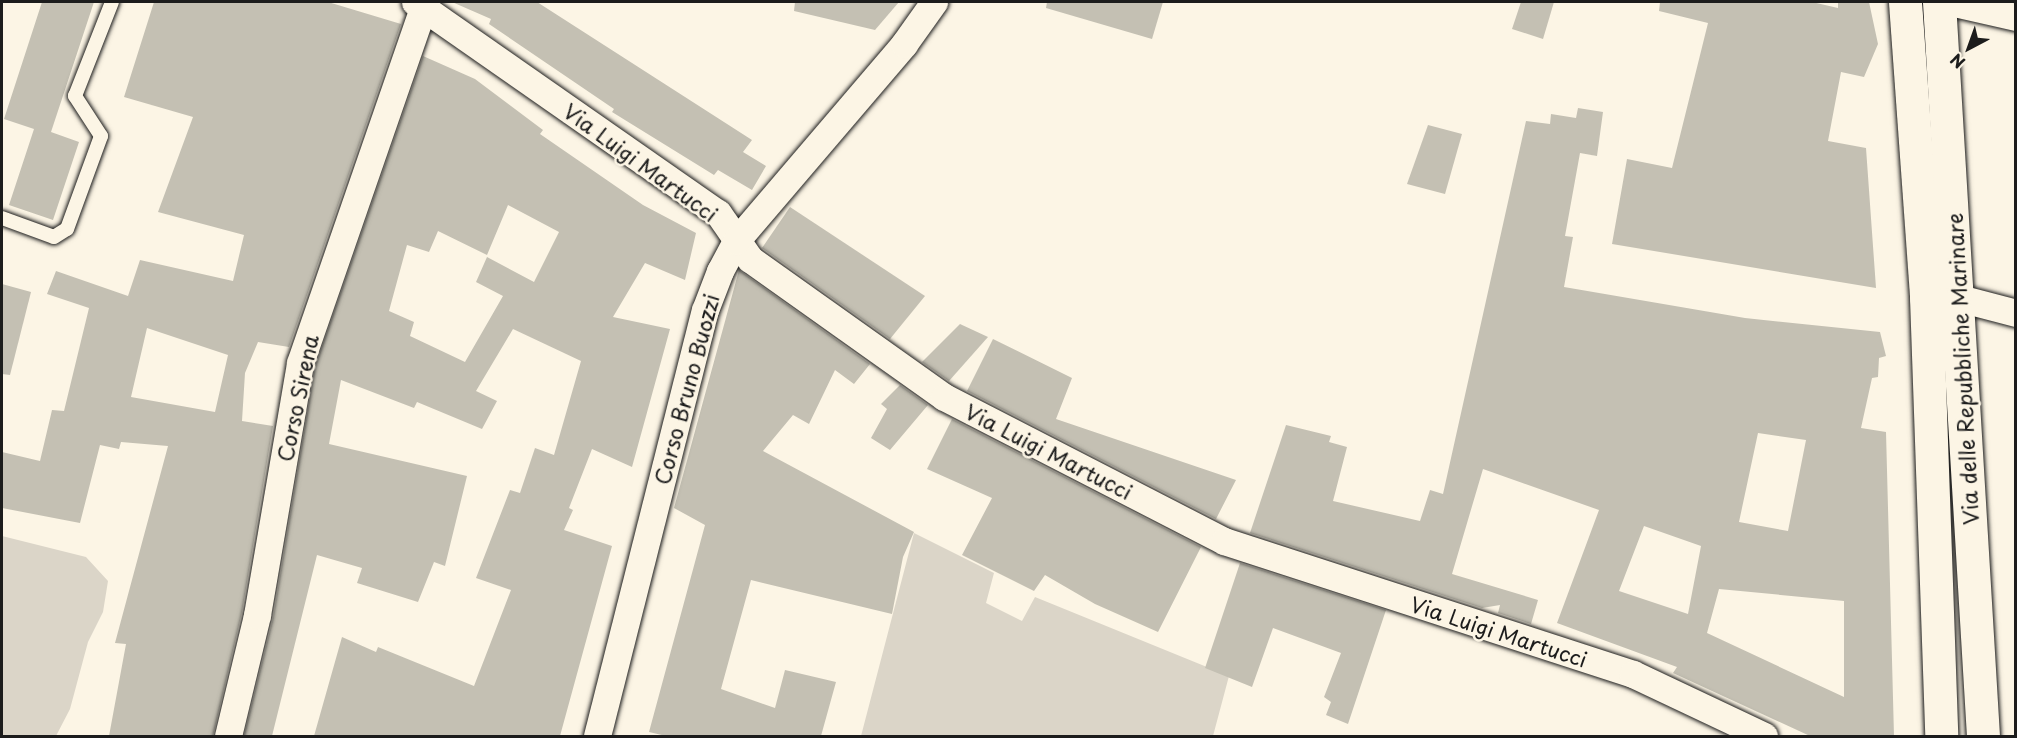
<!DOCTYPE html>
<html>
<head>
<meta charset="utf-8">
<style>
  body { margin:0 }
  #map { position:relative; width:2017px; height:738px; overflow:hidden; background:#fcf5e5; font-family:"Playpen Sans",sans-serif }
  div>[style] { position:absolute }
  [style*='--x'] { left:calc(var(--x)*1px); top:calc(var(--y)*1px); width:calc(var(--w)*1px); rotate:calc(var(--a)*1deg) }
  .green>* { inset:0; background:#dbd5c8 }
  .building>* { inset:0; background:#c4c0b3 }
  .roads { filter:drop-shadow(0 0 2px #1c1c1c) drop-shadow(0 0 2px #1c1c1c) }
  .service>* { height:14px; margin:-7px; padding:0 7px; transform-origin:7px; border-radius:7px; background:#fcf5e5 }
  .minor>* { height:27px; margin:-13.5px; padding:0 13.5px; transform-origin:13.5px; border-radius:13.5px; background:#fcf5e5 }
  .secondary>* { height:33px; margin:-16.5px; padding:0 16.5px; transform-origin:16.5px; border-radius:16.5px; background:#fcf5e5 }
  span { translate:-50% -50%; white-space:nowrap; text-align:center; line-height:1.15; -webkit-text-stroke:5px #fcf5e5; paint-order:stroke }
  .street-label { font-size:21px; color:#1c1c1c }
  .frame { position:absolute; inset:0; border:3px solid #1c1c1c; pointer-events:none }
  .north { position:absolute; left:1939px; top:18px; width:60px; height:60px; -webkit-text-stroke:4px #fcf5e5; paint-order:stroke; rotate:221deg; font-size:16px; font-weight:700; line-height:24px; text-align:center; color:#1c1c1c }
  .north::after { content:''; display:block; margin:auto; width:21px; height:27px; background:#1c1c1c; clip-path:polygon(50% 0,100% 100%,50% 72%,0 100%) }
</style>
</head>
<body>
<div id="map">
  <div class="green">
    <i style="clip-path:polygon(914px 533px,994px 573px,986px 603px,1022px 621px,1035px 597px,1229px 676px,1213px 736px,861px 736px)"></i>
    <i style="clip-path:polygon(2px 536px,86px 557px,108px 581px,103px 612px,88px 642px,70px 709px,56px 736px,2px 736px)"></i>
  </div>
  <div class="building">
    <i style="clip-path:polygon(42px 2px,94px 2px,51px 132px,79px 142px,53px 220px,9px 205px,34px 129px,4px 119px)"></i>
    <i style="clip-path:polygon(evenodd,154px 2px,328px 2px,401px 24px,289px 347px,258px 342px,245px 373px,242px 421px,273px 426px,242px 612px,213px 736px,109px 736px,126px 644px,115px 643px,168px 446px,121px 442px,119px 449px,100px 445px,80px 523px,2px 508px,2px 452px,40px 461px,52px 410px,64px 411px,89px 308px,47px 294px,56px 271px,128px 296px,140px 260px,233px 281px,244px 235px,158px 212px,193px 117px,124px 97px,154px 2px,147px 328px,228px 355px,215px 412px,131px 397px,147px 328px)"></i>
    <i style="clip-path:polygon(452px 2px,537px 2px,752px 140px,743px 152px,766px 166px,752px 190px,718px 170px,714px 175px,612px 112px,614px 109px,489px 24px,491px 19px)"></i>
    <i style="clip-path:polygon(795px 2px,899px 2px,875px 30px,794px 11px)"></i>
    <i style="clip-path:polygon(1047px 2px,1163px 2px,1152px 39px,1046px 8px)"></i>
    <i style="clip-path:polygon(1521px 2px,1554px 2px,1543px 39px,1512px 29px)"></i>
    <i style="clip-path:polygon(1660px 2px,1812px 2px,1838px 8px,1838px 2px,1869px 2px,1878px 44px,1864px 77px,1841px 72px,1828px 141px,1866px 148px,1876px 288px,1612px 244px,1627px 159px,1672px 168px,1708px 23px,1659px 11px)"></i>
    <i style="clip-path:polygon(evenodd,423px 56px,475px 79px,543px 130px,540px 134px,643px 205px,696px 233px,685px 280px,645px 263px,613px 317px,670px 329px,632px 467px,592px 449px,569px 508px,573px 510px,564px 530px,612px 546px,560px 736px,314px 736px,342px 637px,376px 652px,378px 647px,474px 686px,511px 590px,476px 578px,510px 490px,520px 493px,535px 448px,554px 455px,581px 361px,513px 329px,476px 391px,497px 401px,482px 429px,417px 402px,414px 408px,341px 380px,329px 444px,467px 476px,445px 566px,434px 562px,418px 602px,357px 583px,362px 568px,317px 555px,272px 736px,244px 736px,273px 618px,315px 367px,423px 56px,508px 205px,559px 232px,534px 282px,487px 257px,476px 282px,503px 296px,465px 362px,410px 336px,414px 322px,389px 311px,407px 245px,429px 252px,438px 231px,487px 255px,508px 205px)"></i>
    <i style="clip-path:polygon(evenodd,1578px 108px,1603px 112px,1597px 156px,1580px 153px,1565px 236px,1573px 237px,1564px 287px,1745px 318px,1880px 332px,1886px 356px,1879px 358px,1878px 377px,1872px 378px,1861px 428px,1886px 432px,1894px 736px,1810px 736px,1673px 673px,1677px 667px,1557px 623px,1599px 510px,1483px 469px,1452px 574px,1538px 600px,1531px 624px,1498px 613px,1500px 605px,1482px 608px,1250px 533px,1286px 425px,1331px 436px,1329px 442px,1347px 447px,1333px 501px,1420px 521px,1430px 490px,1443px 494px,1526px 121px,1550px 124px,1551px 114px,1576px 118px,1578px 108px,1758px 433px,1806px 440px,1788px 531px,1739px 522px,1758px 433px,1578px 108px,1644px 526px,1701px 546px,1688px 614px,1619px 591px,1644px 526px,1578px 108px,1719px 589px,1844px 601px,1844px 697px,1707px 633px,1719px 589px)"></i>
    <i style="clip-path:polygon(1428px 125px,1462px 134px,1445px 194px,1407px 184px)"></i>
    <i style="clip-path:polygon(790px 207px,925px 296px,890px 339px,762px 248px)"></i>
    <i style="clip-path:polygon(739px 270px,870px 364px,854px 384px,835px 370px,809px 424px,793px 415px,763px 451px,914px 532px,903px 557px,892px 614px,751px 580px,721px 689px,775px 708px,785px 670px,836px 682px,821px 736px,666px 736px,649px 732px,705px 525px,674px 508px)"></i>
    <i style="clip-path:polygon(2px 284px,31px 292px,10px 375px,2px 374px)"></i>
    <i style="clip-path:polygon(960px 324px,988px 337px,949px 381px,922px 362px)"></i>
    <i style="clip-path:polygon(993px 339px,1072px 378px,1056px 419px,1236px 480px,1216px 519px,967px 391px)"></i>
    <i style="clip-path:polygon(900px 385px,928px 405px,890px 450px,871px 438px,887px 409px,881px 404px)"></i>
    <i style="clip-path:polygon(952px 419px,1201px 547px,1158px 632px,1095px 604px,1045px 575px,1034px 591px,962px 555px,992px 498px,927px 469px)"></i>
    <i style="clip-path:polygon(1240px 563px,1386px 610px,1348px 724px,1326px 715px,1331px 702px,1324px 697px,1341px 653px,1273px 628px,1252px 687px,1205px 668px)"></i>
  </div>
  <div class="roads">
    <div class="service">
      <i style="--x:2;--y:218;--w:55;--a:20.1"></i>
      <i style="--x:54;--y:237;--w:15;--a:-32"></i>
      <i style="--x:67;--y:229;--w:99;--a:-69.9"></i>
      <i style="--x:101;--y:136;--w:48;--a:-123"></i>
      <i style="--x:75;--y:96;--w:101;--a:-68.5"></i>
    </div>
    <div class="minor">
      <i style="--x:415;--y:2;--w:369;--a:34.9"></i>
      <i style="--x:718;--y:213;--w:56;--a:55.2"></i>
      <i style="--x:750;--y:259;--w:238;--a:35.4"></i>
      <i style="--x:944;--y:397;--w:315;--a:27.2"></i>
      <i style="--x:1224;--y:541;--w:430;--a:18"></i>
      <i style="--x:1633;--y:674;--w:145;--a:25.3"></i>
      <i style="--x:1950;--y:2;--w:68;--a:12.8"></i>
      <i style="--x:1959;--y:298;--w:59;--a:14.7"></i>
      <i style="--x:228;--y:736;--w:124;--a:-76.5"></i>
      <i style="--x:257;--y:615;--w:256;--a:-80.3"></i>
      <i style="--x:300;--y:363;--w:382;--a:-70.9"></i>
      <i style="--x:597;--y:736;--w:439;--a:-75.8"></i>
      <i style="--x:705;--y:310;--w:42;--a:-69"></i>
      <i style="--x:720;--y:271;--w:34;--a:-62"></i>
      <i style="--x:736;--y:241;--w:259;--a:-49.5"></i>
      <i style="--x:904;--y:44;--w:52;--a:-54.5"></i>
    </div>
    <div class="secondary">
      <i style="--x:1905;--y:2;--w:296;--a:85.9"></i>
      <i style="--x:1926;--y:297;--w:439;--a:88"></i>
      <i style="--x:1939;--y:2;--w:735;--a:86.57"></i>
    </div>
  </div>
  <div class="street-label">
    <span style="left:641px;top:162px;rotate:36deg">Via Luigi Martucci</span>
    <span style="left:1962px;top:369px;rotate:-93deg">Via delle Repubbliche Marinare</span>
    <span style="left:686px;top:389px;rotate:-75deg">Corso Bruno Buozzi</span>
    <span style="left:297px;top:398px;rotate:-78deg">Corso Sirena</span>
    <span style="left:1049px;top:451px;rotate:27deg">Via Luigi Martucci</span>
    <span style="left:1499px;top:631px;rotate:18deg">Via Luigi Martucci</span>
  </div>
  <div class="frame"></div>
  <div class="north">N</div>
</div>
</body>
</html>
